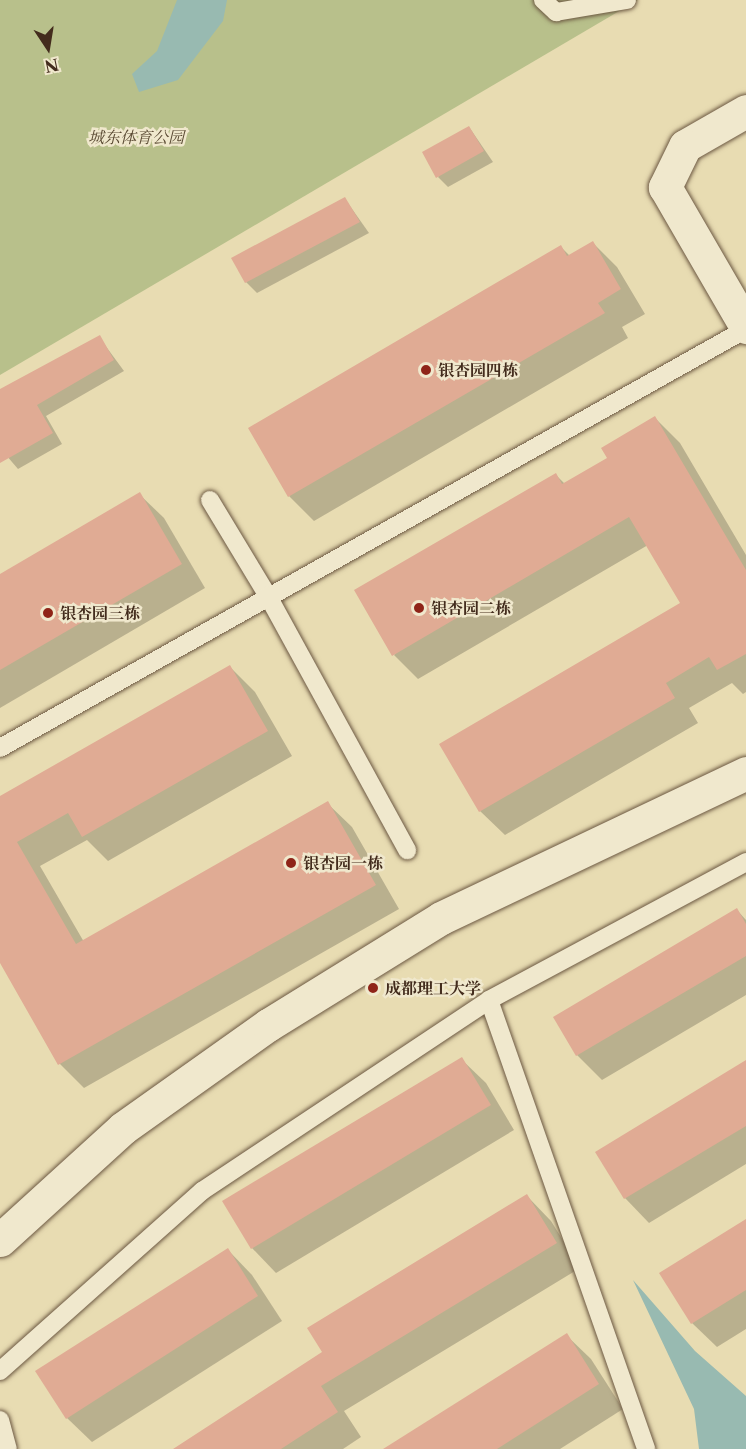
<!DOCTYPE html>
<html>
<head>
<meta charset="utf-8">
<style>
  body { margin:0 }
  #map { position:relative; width:746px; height:1449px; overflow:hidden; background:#e8dcb2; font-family:"Libre Caslon Text","Noto Serif SC",serif }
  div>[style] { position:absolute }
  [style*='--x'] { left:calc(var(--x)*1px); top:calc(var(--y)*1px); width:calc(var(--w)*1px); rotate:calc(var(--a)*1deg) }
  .green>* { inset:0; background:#b8c08b }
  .water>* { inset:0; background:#98bab1 }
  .shadow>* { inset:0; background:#0003 }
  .building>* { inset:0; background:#e0ab94 }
  .roads { filter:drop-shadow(0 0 2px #6c5842) drop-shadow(0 0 2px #6c5842) }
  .lane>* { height:18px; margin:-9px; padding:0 9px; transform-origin:9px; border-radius:9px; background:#f0e8cd }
  .street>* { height:33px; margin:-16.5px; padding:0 16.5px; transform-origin:16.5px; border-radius:16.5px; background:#f0e8cd }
  .dots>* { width:16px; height:16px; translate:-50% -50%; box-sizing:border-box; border:3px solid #f0e8cd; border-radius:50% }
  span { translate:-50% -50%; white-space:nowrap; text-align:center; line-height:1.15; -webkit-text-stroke:5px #f0e8cd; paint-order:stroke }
  .park-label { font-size:16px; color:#5a4a33; font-style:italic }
  .poi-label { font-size:16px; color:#432c1d; font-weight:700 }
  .left { translate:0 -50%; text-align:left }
  .north { position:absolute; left:18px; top:18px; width:60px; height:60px; -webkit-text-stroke:4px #f0e8cd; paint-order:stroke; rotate:168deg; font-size:16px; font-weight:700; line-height:24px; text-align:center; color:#432c1d }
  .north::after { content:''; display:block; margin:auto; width:21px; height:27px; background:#432c1d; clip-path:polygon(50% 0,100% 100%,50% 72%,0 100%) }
</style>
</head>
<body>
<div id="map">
  <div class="green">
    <i style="clip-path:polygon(0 0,638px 0,0 375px)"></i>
  </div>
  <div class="water">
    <i style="clip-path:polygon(177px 0,227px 0,223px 21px,178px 80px,139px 92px,132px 74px,157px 51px)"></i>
    <i style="clip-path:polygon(633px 1280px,695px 1351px,746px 1396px,746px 1449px,699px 1449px,694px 1409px)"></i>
  </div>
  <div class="shadow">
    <i style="clip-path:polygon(469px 127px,493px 162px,448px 187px,438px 177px)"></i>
    <i style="clip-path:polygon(345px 199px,369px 233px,257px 293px,246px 282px,233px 258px)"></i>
    <i style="clip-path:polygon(593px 243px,617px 267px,645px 314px,622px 327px,628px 338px,314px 521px,289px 496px,250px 428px,561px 247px,570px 256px)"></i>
    <i style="clip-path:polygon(99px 337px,124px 371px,46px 416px,62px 444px,18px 469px,0 448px,0 391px)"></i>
    <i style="clip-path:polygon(655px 418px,680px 443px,746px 555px,746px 692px,743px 694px,732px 683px,689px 708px,698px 723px,505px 835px,480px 811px,682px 604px,648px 545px,418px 679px,394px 655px,556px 475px,565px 484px,609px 458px)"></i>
    <i style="clip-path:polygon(139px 494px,164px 518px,205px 588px,0 708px,0 576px)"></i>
    <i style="clip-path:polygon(230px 667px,255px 692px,292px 756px,108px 861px,87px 840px,40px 866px,84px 942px,327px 803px,352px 827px,399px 909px,84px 1088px,60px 1064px,0 960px,0 798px)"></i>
    <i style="clip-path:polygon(737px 910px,746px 920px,746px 995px,602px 1080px,577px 1055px)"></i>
    <i style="clip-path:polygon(461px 1059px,486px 1083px,514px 1130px,276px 1273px,252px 1248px)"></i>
    <i style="clip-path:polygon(746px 1062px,746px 1164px,649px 1223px,625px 1198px)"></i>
    <i style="clip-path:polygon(527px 1196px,551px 1221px,580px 1268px,344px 1411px,361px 1437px,343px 1449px,176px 1449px,324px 1353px)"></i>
    <i style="clip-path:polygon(746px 1221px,746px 1329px,717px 1347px,692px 1323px)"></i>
    <i style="clip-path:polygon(228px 1250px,252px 1275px,282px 1321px,92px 1442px,67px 1418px)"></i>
    <i style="clip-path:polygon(566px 1335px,591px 1359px,623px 1409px,560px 1449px,399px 1449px)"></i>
  </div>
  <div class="building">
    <i style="clip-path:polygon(469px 126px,484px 151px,436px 178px,422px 152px)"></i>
    <i style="clip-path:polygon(345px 197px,360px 222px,245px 283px,231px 258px)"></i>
    <i style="clip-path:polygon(593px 241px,621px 289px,598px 303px,605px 313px,288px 497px,248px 428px,561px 245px,567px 256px)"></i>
    <i style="clip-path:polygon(100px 335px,114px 360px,37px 405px,53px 433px,0 463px,0 389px)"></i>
    <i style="clip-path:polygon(655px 416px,746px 570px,746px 654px,717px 670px,709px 657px,666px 683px,675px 698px,479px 812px,439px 744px,680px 603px,629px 517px,392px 656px,354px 590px,556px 473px,562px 484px,607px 458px,601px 448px)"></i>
    <i style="clip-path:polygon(140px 492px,182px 564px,0 670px,0 574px)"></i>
    <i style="clip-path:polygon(230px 665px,268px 731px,82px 837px,68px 813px,17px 842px,76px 944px,328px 801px,376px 885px,58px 1065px,0 963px,0 796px)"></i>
    <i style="clip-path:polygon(737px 908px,746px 924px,746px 956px,576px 1056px,553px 1017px)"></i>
    <i style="clip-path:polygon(462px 1057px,491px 1105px,251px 1249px,222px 1201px)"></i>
    <i style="clip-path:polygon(746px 1060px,746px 1126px,624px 1199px,595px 1152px)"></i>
    <i style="clip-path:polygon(527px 1194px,557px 1243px,321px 1386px,338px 1412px,281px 1449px,173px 1449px,322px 1352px,307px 1328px)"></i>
    <i style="clip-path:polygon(746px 1219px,746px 1290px,691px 1324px,659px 1273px)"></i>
    <i style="clip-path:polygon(228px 1248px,258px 1296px,66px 1419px,35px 1371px)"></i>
    <i style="clip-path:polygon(567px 1333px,599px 1384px,497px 1449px,383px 1449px)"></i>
  </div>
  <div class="roads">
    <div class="lane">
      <i style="--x:543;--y:0;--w:18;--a:43"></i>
      <i style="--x:556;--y:12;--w:72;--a:-9.6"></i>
      <i style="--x:210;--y:500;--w:112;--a:58.9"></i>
      <i style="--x:268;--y:596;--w:290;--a:61.3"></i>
      <i style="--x:0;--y:748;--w:856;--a:-29.32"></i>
      <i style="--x:489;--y:1000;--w:476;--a:70.7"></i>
      <i style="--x:0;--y:1371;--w:271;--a:-41.7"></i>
      <i style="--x:202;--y:1191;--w:345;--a:-33.6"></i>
      <i style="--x:489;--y:1000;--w:292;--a:-28.2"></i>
      <i style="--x:0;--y:1420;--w:30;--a:75"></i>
    </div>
    <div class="street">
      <i style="--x:746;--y:111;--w:70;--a:150.2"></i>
      <i style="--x:685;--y:146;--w:46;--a:116"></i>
      <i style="--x:665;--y:187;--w:162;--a:59.9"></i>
      <i style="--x:0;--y:1240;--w:166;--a:-42.3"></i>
      <i style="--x:123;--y:1128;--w:178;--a:-35.4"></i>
      <i style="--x:268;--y:1025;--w:203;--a:-31.7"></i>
      <i style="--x:441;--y:918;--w:338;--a:-25.4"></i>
    </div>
  </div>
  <div class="dots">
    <i style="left:426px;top:370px;background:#8f2418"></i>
    <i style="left:419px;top:608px;background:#8f2418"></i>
    <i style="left:48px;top:613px;background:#8f2418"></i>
    <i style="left:291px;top:863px;background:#8f2418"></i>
    <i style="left:373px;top:988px;background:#8f2418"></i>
  </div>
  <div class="park-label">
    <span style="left:136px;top:137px">城东体育公园</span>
  </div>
  <div class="poi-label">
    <span class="left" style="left:438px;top:370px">银杏园四栋</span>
    <span class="left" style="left:431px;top:608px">银杏园二栋</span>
    <span class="left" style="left:60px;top:613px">银杏园三栋</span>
    <span class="left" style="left:303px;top:863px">银杏园一栋</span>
    <span class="left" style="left:385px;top:988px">成都理工大学</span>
  </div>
  <div class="north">N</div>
</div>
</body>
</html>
